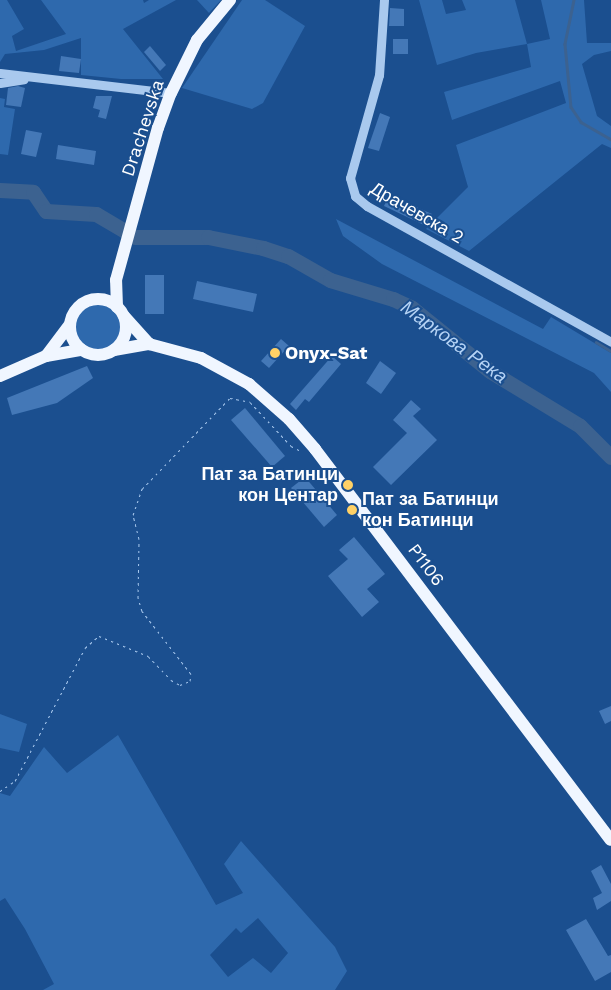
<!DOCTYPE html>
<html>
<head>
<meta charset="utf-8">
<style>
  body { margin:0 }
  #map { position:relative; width:611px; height:990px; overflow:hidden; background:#1b4f8f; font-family:"Work Sans",sans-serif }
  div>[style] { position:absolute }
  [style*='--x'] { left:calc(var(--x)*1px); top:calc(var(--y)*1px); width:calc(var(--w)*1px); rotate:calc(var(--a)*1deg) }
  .green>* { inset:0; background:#2e69ad }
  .round { border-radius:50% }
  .stream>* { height:2.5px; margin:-1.25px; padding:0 1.25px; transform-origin:1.25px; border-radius:1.25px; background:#3c6290 }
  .river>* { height:15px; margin:-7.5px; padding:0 7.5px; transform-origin:7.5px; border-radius:7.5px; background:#3c6290 }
  .building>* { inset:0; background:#4478b7 }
  .path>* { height:1px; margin-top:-0.5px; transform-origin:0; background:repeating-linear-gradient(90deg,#a9c9ee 0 2.5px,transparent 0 6.5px) }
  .minor>* { height:9px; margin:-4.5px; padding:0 4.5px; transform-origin:4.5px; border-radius:4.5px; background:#a9c9ee }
  .major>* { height:12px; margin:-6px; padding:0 6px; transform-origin:6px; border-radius:6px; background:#f0f6ff }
  .major>.ring { margin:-6px; padding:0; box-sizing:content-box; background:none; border:12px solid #f0f6ff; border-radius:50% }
  .dots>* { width:14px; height:14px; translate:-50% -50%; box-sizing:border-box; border:2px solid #1b4f8f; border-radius:50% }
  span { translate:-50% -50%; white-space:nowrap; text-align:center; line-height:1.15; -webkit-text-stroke:4px #1b4f8f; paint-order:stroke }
  .street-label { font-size:18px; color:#fff }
  .poi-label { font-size:18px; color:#fff; font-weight:700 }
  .left { translate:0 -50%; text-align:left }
  .right { translate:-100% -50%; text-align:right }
  .water-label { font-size:19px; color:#b5d3f5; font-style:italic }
</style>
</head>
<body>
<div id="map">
  <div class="green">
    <i style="clip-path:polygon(0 0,7px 0,24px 29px,12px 36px,16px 51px,66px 34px,41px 0,143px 0,144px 3px,149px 0,176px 0,123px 29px,163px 79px,121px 79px,81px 75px,81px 38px,44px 50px,5px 54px,0 62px)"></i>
    <i style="clip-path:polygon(197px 0,221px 0,209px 13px)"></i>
    <i style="clip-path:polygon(242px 0,265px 0,305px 26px,263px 103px,252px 109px,182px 88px)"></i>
    <i style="clip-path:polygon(419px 0,442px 0,446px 14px,466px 10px,462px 0,515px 0,527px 44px,550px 39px,541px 0,584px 0,587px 43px,611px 43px,611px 51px,594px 55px,582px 64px,597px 116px,611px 126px,611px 148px,602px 144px,469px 251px,426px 229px,468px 187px,456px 145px,566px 103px,560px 81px,452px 120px,444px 92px,531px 67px,527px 44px,476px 53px,437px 65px)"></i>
    <i style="clip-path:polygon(0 98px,5px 99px,4px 107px,15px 109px,8px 155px,0 154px)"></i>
    <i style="clip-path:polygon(336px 219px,543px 329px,551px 317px,611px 353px,611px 392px,594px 373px,382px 264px,343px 236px)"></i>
    <i class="round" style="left:74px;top:304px;width:48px;height:48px"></i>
    <i style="clip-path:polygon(0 714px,27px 724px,19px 752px,0 748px)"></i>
    <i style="clip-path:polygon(evenodd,118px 735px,216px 905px,243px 893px,224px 864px,241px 841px,335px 947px,347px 971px,335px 990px,43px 990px,54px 984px,25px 929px,5px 898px,0 901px,0 793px,10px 796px,44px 747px,67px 773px,118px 735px,258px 918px,288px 953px,271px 973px,253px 958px,228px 977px,210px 955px,236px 928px,241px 933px,258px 918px)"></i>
  </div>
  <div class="stream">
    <i style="--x:574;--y:0;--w:45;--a:101.6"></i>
    <i style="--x:565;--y:44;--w:63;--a:84.6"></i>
    <i style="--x:571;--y:107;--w:18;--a:56"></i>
    <i style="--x:581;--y:122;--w:34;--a:30"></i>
    <i style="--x:596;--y:342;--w:17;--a:31"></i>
  </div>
  <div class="river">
    <i style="--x:0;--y:190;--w:33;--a:3"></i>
    <i style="--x:33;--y:192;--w:23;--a:56"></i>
    <i style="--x:46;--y:211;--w:50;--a:3.4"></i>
    <i style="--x:96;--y:214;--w:45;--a:30.5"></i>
    <i style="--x:135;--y:237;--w:73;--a:0"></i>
    <i style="--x:208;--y:237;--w:56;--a:11.3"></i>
    <i style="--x:263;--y:248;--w:26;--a:18"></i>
    <i style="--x:288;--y:256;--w:48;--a:29.7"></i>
    <i style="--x:330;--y:280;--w:66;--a:16.8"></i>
    <i style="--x:393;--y:299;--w:21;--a:25"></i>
    <i style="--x:412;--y:308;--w:100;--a:38.9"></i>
    <i style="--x:490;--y:371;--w:105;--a:31.4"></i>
    <i style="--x:580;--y:426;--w:44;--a:45"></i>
  </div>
  <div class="building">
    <i style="clip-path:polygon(390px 8px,404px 9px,404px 26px,389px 26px)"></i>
    <i style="clip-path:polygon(393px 39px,408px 39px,408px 54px,393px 54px)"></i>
    <i style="clip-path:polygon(150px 46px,166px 65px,160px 71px,144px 52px)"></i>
    <i style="clip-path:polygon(61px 56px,81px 59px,79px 73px,59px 71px)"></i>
    <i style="clip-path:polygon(18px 86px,25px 88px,21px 107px,6px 105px,8px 88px)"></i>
    <i style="clip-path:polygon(96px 96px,112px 96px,106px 119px,98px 117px,100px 110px,93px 108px)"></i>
    <i style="clip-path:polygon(380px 113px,390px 117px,379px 151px,368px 148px)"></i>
    <i style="clip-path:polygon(26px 130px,42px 133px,36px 157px,21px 154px)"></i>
    <i style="clip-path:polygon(58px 145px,96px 151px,94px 165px,56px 159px)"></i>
    <i style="clip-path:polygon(389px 195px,432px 214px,426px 226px,384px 206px)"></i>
    <i style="clip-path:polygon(145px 275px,164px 275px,164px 314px,145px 314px)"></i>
    <i style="clip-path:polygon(197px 281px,257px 294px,253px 312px,193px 299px)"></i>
    <i style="clip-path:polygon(281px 339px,289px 346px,269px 368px,261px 361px)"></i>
    <i style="clip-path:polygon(332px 356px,341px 364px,309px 402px,305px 399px,296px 410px,290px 404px)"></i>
    <i style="clip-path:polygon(380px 361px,396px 373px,381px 394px,366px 383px)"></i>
    <i style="clip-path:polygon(87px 366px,93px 378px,57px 403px,12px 415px,7px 398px)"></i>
    <i style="clip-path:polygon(411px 400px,421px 409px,413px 416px,437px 440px,391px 485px,373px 467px,407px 433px,393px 420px)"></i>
    <i style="clip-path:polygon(245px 408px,285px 456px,272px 467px,231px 420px)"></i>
    <i style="clip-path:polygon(305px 477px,337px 515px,324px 527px,291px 488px)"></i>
    <i style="clip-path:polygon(354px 537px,385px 574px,367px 589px,379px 602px,362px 617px,328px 576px,348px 559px,339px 550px)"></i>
    <i style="clip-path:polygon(611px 706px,611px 721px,605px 724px,599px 711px)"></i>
    <i style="clip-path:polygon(601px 865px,611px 884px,611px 901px,597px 910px,593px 898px,602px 893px,591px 871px)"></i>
    <i style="clip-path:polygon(586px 919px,608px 956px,611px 955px,611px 972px,595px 981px,566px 930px)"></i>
  </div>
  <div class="path">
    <i style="--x:0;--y:791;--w:18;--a:-34"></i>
    <i style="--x:15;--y:781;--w:150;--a:-62.2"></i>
    <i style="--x:85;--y:648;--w:18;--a:-41"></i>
    <i style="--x:99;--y:636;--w:53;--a:22.2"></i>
    <i style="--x:148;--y:656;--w:33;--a:46"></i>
    <i style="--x:171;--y:680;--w:10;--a:29"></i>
    <i style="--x:180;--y:685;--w:11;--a:-22"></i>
    <i style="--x:190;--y:681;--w:7;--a:-82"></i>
    <i style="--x:191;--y:674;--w:80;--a:-127.9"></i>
    <i style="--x:142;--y:611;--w:14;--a:-107"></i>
    <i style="--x:138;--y:598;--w:59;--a:-89"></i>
    <i style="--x:139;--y:539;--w:25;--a:-104"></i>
    <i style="--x:133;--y:515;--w:28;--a:-71"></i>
    <i style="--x:142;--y:489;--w:127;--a:-46"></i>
    <i style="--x:230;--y:398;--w:20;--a:11"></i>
    <i style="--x:250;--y:402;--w:60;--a:47"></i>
    <i style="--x:291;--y:446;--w:13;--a:27"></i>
  </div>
  <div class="minor">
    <i style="--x:384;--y:0;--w:75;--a:93.8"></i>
    <i style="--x:379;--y:75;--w:107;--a:105.7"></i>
    <i style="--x:350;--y:178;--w:19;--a:74"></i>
    <i style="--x:355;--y:196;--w:16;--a:40"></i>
    <i style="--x:367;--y:206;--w:279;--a:29.1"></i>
    <i style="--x:0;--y:73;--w:172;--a:6.7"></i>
    <i style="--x:0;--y:83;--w:24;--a:-9"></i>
  </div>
  <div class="major">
    <i class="ring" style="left:70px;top:299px;width:44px;height:44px"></i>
    <i style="--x:117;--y:307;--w:27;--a:-92"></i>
    <i style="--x:116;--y:280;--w:158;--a:-74.6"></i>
    <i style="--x:158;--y:128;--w:37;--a:-70"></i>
    <i style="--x:171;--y:93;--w:59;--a:-63.9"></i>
    <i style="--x:197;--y:40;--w:52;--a:-50.5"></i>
    <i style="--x:124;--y:316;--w:38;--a:48"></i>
    <i style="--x:114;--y:350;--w:36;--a:-10"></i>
    <i style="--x:149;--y:344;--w:54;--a:15.1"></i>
    <i style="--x:201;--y:358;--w:55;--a:28.4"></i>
    <i style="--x:249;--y:384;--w:53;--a:41.2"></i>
    <i style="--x:289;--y:419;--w:40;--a:49"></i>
    <i style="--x:315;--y:449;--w:490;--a:52.9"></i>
    <i style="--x:46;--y:356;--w:40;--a:-53"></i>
    <i style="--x:0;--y:376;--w:50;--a:-23.5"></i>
    <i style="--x:46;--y:356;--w:36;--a:-10"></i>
  </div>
  <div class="dots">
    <i style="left:275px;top:353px;background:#ffd166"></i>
    <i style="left:348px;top:485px;background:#ffd166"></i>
    <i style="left:352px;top:510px;background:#ffd166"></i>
  </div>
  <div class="street-label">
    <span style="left:143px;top:128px;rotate:-72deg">Drachevska</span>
    <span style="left:417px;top:213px;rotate:30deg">Драчевска 2</span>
    <span style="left:426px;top:565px;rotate:53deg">P1106</span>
  </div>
  <div class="poi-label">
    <span class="left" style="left:285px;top:353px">Onyx-Sat</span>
    <span class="right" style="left:338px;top:485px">Пат за Батинци<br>кон Центар</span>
    <span class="left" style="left:362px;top:510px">Пат за Батинци<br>кон Батинци</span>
  </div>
  <div class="water-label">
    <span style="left:454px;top:342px;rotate:36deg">Маркова Река</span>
  </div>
</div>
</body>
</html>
